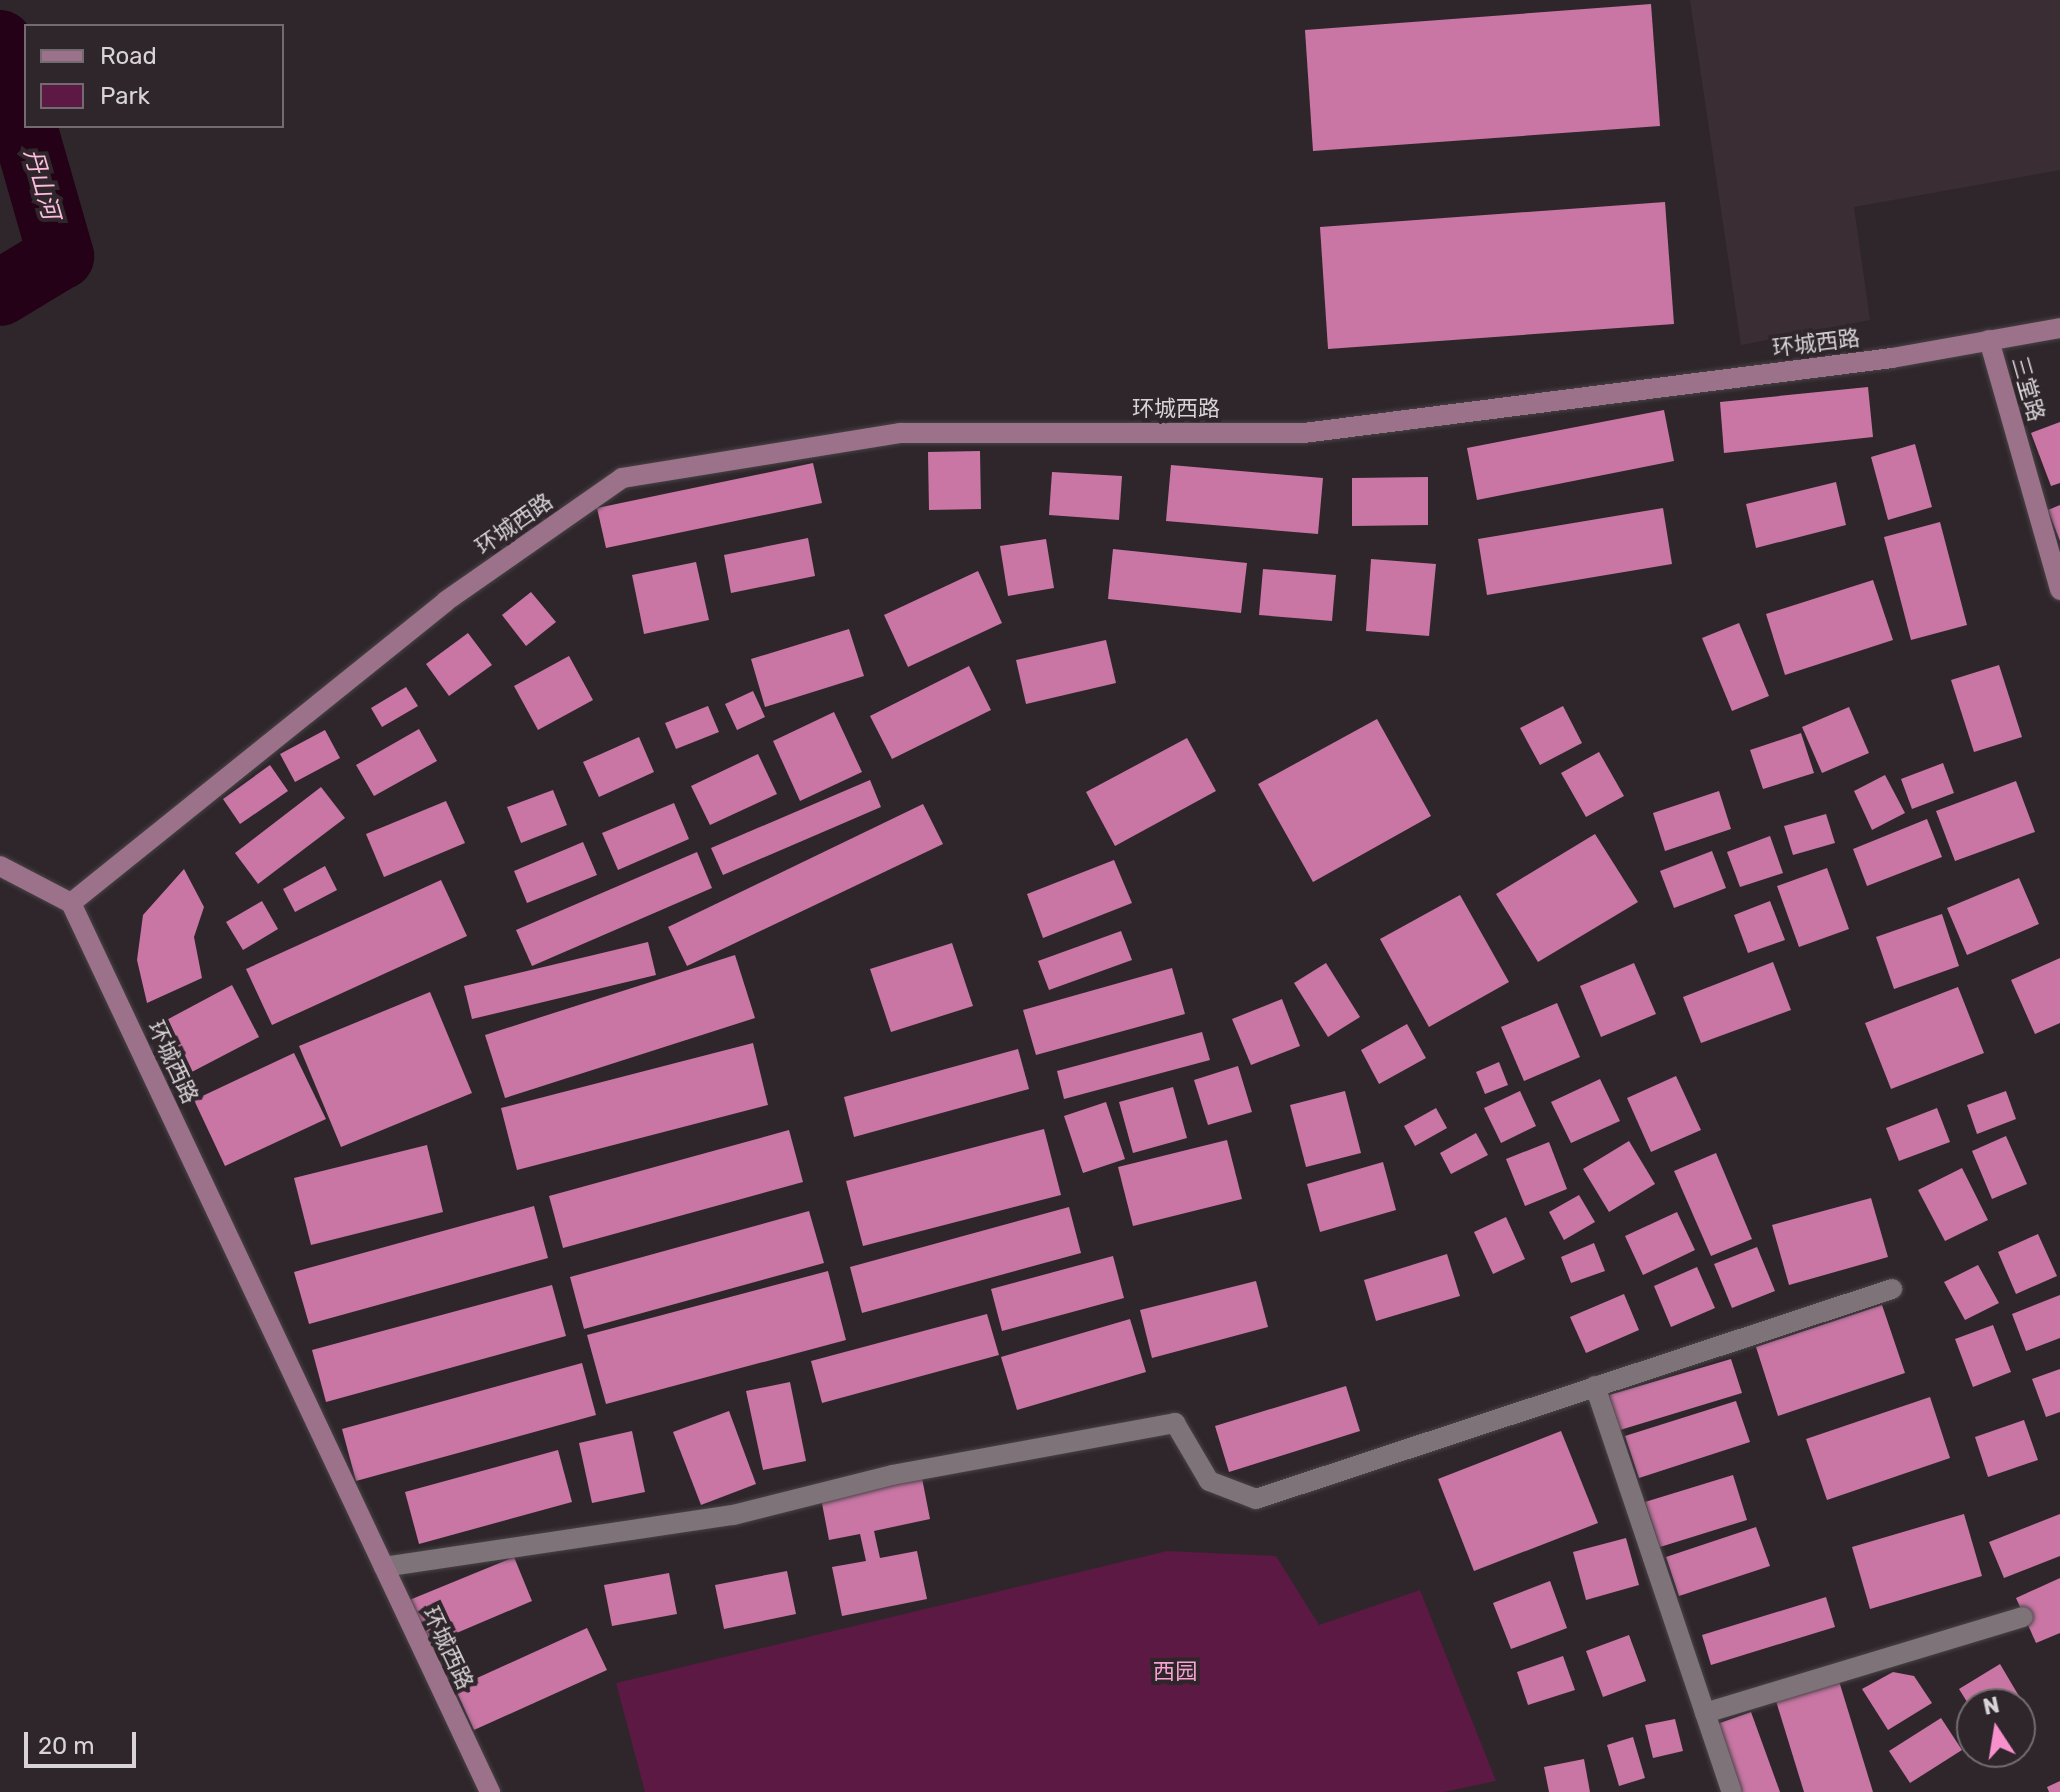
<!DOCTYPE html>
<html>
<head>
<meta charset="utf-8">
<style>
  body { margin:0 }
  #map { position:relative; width:2060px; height:1792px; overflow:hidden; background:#2e262a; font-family:Rubik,"Noto Sans SC",sans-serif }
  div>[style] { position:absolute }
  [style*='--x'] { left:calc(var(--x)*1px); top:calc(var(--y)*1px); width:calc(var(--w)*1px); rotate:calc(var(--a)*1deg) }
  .built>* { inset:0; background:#3b2d34 }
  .green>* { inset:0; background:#5b1943 }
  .river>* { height:66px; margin:-33px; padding:0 33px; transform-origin:33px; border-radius:33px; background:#240117 }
  .building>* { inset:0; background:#c976a5 }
  .roads { filter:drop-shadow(0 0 2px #484246) drop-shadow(0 0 2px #484246) }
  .street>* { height:20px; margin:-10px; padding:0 10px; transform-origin:10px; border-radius:10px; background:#7d7378 }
  .secondary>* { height:20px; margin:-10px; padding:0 10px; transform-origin:10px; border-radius:10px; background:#9c728a }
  span { translate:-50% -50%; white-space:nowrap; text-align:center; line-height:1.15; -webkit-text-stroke:8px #2e262a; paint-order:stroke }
  .street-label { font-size:22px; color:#d8d3d6 }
  .park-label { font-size:22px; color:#f8a1d1 }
  .water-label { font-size:24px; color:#fdbbde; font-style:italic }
  .legend { position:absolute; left:24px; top:24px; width:260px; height:104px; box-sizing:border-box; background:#2e262a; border:2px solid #726b6f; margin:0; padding:10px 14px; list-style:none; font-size:24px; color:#d8d3d6 }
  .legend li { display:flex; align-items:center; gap:16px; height:40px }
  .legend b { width:40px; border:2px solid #726b6f }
  .north { position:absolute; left:1956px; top:1688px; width:80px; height:80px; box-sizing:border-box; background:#2e262a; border:2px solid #726b6f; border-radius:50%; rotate:348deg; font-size:22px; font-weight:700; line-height:32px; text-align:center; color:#d8d3d6 }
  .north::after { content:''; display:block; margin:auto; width:28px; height:36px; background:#f890cb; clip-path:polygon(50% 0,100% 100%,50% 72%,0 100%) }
  .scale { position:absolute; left:24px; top:1732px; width:112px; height:36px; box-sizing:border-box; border:4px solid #d8d3d6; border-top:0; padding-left:10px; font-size:24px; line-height:28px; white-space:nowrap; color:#d8d3d6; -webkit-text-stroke:6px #2e262a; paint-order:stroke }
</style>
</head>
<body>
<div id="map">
  <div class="built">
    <i style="clip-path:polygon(1690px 0,2060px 0,2060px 170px,1854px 207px,1870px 320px,1741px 345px)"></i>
  </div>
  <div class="green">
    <i style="clip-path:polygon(1167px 1551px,1276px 1556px,1319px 1625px,1420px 1590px,1496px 1781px,1444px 1792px,645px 1792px,616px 1683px)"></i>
  </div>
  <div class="river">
    <i style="--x:0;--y:43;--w:222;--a:74"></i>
    <i style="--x:61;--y:256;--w:71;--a:148.8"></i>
  </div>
  <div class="building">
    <i style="clip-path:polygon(1651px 4px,1660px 126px,1313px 151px,1305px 30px)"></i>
    <i style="clip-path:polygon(1665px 202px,1674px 324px,1328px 349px,1320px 227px)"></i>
    <i style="clip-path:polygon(1868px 387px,1873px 437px,1724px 453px,1720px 402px)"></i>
    <i style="clip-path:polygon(1664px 410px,1674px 461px,1477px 500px,1467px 448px)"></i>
    <i style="clip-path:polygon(2060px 422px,2060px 483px,2051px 486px,2031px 433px)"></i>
    <i style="clip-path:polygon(1915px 444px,1932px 507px,1888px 520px,1871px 457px)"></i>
    <i style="clip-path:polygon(980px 451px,981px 509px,929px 510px,928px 452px)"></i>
    <i style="clip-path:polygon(813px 463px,822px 503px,606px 548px,597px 508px)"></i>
    <i style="clip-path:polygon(1171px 465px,1323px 478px,1318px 534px,1166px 521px)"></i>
    <i style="clip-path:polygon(1052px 472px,1122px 476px,1119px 520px,1049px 515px)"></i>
    <i style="clip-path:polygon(1428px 477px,1428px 525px,1352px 526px,1352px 478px)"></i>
    <i style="clip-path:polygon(1836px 482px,1846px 525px,1756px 548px,1746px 504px)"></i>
    <i style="clip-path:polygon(2060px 505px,2060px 541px,2048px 510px)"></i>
    <i style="clip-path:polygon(1663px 508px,1672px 564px,1487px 595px,1478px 539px)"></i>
    <i style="clip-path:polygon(1940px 522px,1967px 625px,1911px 640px,1884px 537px)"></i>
    <i style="clip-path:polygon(808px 538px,815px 576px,731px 593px,724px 555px)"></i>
    <i style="clip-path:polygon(1046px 539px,1054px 588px,1008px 596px,1000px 546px)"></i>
    <i style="clip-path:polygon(1113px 549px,1247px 563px,1241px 613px,1108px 599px)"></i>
    <i style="clip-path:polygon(1371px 559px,1436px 564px,1429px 636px,1366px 631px)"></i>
    <i style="clip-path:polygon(696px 562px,709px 620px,644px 634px,632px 575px)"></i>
    <i style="clip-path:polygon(1263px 569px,1336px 575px,1332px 621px,1259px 615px)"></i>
    <i style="clip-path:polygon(978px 571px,1002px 623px,908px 667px,884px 615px)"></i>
    <i style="clip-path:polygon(1873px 580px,1893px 640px,1785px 675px,1766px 614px)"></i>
    <i style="clip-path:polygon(531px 592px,556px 622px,526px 646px,502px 615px)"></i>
    <i style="clip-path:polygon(1739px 623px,1769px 696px,1732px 711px,1702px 638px)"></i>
    <i style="clip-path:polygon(849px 629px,864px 676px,765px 707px,751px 659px)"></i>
    <i style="clip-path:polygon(468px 633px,492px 665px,449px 696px,426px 664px)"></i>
    <i style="clip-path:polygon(1106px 640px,1116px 683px,1026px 704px,1016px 660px)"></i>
    <i style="clip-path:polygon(569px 656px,593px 700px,538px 730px,514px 686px)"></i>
    <i style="clip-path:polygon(1999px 665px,2022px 737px,1974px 752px,1951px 680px)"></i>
    <i style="clip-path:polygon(969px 666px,991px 710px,892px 759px,870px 716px)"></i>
    <i style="clip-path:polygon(406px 687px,418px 706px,382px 727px,371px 708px)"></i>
    <i style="clip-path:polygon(753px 691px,765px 717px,737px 730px,725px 704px)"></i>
    <i style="clip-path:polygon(708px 706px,719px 732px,676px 749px,665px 723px)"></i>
    <i style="clip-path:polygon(1563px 706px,1582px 743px,1540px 765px,1520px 728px)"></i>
    <i style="clip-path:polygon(1849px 707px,1869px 753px,1822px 773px,1802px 727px)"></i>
    <i style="clip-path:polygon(834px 712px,862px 772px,800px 801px,773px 741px)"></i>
    <i style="clip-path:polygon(1377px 719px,1431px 816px,1313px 882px,1258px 784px)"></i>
    <i style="clip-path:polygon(419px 729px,437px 761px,374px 796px,356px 765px)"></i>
    <i style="clip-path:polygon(325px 730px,340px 758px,295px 782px,280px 754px)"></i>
    <i style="clip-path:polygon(1801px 733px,1814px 773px,1763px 789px,1750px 750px)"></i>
    <i style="clip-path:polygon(639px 737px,654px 772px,599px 797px,583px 762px)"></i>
    <i style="clip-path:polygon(1187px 738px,1216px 791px,1115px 846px,1086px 792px)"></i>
    <i style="clip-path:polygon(1599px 752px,1624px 796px,1586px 817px,1561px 773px)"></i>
    <i style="clip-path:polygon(758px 754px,777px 794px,710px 825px,691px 786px)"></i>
    <i style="clip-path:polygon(1943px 763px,1954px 793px,1912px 809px,1901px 779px)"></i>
    <i style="clip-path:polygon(270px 765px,288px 791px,240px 824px,223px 799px)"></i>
    <i style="clip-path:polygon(1885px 775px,1905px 813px,1872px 830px,1854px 791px)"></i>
    <i style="clip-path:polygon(870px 780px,881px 807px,723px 875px,711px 848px)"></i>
    <i style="clip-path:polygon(2016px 781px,2035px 832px,1955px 861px,1936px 811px)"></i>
    <i style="clip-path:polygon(321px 787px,345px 818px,258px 884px,235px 853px)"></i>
    <i style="clip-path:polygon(553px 790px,567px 825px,521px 843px,507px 807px)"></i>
    <i style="clip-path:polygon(1719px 791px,1731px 829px,1665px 851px,1653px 813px)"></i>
    <i style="clip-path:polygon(446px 801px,465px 843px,384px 877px,366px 834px)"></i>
    <i style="clip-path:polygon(674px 803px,689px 839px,618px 870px,602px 833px)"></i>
    <i style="clip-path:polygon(923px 804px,943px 844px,687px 966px,668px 927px)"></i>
    <i style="clip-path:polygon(1826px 814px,1835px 843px,1793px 855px,1784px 826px)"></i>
    <i style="clip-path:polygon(1927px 819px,1942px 857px,1867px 886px,1853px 849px)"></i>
    <i style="clip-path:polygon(1595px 834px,1638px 902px,1538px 962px,1496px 894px)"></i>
    <i style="clip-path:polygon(1770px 836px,1783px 873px,1740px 887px,1727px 852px)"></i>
    <i style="clip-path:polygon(583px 842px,597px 875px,527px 903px,514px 871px)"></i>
    <i style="clip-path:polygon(1712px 851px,1726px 888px,1674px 908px,1660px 871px)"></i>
    <i style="clip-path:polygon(697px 852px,712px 888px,532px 966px,516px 930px)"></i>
    <i style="clip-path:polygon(1114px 860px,1132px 903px,1043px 938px,1027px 894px)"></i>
    <i style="clip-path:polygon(325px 866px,337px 890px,295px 912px,283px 889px)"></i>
    <i style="clip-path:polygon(1827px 868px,1849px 929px,1799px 947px,1777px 886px)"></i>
    <i style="clip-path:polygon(184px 869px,204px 907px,194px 937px,202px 978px,147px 1003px,137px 960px,143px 915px)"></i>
    <i style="clip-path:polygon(2019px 878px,2039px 924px,1967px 955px,1947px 908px)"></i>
    <i style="clip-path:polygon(441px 880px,467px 936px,272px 1025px,246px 969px)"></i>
    <i style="clip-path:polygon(1460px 895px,1509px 982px,1429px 1027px,1380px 939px)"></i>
    <i style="clip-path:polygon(262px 901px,278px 929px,243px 950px,226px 922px)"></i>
    <i style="clip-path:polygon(1770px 901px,1785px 940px,1748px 953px,1734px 915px)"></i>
    <i style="clip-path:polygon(1942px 914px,1959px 966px,1894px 989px,1876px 937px)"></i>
    <i style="clip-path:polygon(1121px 931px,1132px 960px,1049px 990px,1038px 961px)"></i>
    <i style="clip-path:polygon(648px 942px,656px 975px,472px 1019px,464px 986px)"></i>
    <i style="clip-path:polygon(952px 943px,973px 1006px,891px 1032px,870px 969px)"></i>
    <i style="clip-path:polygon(735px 955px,755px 1018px,505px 1098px,485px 1035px)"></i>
    <i style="clip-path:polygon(2060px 958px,2060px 1023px,2035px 1034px,2011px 980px)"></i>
    <i style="clip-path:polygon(1773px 962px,1791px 1010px,1701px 1043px,1683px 997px)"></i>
    <i style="clip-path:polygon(1326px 963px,1360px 1017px,1328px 1037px,1294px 983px)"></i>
    <i style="clip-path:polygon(1634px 963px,1656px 1014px,1601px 1037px,1580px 986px)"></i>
    <i style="clip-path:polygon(1172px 968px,1185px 1014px,1036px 1055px,1023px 1010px)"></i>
    <i style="clip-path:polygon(232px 985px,259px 1037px,186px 1075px,159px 1024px)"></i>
    <i style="clip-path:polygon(1958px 987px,1984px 1053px,1891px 1089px,1865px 1023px)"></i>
    <i style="clip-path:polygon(430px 992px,472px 1093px,341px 1147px,299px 1046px)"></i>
    <i style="clip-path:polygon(1282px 999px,1300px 1046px,1251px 1065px,1232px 1019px)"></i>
    <i style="clip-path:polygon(1557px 1003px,1580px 1057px,1524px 1081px,1501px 1027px)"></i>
    <i style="clip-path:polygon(1407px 1024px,1426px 1058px,1379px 1084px,1361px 1050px)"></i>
    <i style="clip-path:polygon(1202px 1032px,1210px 1060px,1064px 1099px,1057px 1071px)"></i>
    <i style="clip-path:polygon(753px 1043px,768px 1105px,517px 1170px,501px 1108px)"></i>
    <i style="clip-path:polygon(1018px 1049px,1029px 1089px,854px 1137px,844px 1097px)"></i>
    <i style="clip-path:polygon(294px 1053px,326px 1119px,225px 1166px,194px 1100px)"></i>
    <i style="clip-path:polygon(1499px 1062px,1508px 1085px,1485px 1094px,1476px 1072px)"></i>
    <i style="clip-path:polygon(1238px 1066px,1252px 1112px,1208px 1125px,1194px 1080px)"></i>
    <i style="clip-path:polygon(1676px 1076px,1701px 1130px,1651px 1152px,1627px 1098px)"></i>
    <i style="clip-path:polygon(1600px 1079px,1620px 1121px,1571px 1143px,1551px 1102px)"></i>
    <i style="clip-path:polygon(1173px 1087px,1187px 1138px,1133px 1153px,1119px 1102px)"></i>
    <i style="clip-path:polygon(1345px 1091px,1361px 1153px,1306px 1167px,1290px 1105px)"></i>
    <i style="clip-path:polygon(1520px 1091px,1536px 1126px,1501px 1143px,1484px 1108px)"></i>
    <i style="clip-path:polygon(2006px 1091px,2016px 1119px,1977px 1134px,1967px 1105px)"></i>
    <i style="clip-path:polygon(1106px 1102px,1125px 1159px,1083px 1173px,1064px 1116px)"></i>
    <i style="clip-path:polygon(1436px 1108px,1447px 1128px,1415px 1146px,1404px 1126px)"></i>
    <i style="clip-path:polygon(1937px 1108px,1950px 1142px,1899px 1161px,1886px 1128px)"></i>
    <i style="clip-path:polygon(1044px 1129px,1061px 1195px,863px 1246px,846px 1181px)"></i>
    <i style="clip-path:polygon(789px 1130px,803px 1182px,563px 1248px,549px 1196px)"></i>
    <i style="clip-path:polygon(1476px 1133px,1488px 1155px,1451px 1174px,1440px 1153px)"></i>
    <i style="clip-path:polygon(2006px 1136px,2027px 1184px,1992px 1199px,1972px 1151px)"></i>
    <i style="clip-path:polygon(1227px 1140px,1242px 1199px,1133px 1226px,1118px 1167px)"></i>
    <i style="clip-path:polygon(1629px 1141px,1655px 1184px,1609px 1212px,1583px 1169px)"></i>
    <i style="clip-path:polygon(1549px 1142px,1567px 1189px,1525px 1206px,1506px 1159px)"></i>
    <i style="clip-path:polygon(427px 1145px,443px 1212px,311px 1245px,294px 1178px)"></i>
    <i style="clip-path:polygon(1716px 1153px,1752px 1239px,1711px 1256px,1674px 1171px)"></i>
    <i style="clip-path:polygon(1383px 1162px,1396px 1210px,1320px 1232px,1307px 1184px)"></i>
    <i style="clip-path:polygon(1962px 1168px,1988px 1220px,1945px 1241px,1918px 1190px)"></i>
    <i style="clip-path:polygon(1579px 1195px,1595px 1222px,1564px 1240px,1549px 1212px)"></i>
    <i style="clip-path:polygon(1871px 1198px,1888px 1257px,1789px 1285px,1772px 1225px)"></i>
    <i style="clip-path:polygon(534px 1206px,548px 1258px,309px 1324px,294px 1272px)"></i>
    <i style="clip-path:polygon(1069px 1207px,1081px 1253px,862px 1313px,850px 1267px)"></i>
    <i style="clip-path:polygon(809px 1211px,824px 1263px,584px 1329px,570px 1277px)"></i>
    <i style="clip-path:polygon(1677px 1212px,1695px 1250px,1643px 1275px,1625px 1236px)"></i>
    <i style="clip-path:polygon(1506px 1217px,1525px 1259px,1493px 1274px,1474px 1232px)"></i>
    <i style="clip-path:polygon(2038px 1234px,2057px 1276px,2016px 1294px,1998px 1252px)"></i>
    <i style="clip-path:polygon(1594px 1243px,1605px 1271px,1571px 1283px,1561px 1257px)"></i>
    <i style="clip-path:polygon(1757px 1247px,1775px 1291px,1732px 1308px,1714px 1264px)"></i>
    <i style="clip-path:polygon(1447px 1254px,1460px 1296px,1376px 1321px,1364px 1280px)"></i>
    <i style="clip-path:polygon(1113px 1256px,1124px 1298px,1002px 1331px,991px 1289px)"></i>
    <i style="clip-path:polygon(1978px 1265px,1999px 1303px,1965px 1320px,1944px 1282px)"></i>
    <i style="clip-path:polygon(1697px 1267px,1715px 1308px,1671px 1327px,1654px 1286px)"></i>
    <i style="clip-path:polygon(828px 1271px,846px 1340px,606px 1404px,587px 1335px)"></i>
    <i style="clip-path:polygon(1256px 1281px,1268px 1327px,1152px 1358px,1140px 1310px)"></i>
    <i style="clip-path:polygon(552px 1285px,566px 1336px,326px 1402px,312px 1350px)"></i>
    <i style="clip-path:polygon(1624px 1294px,1639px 1330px,1586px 1353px,1570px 1317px)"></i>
    <i style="clip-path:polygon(2060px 1295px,2060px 1338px,2026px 1351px,2012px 1314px)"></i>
    <i style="clip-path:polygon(1882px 1305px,1905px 1373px,1778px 1416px,1756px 1347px)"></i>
    <i style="clip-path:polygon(987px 1314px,999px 1355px,822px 1403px,811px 1361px)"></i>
    <i style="clip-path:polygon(1130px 1319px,1146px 1372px,1017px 1410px,1001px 1357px)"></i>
    <i style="clip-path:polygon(1993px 1325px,2011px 1372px,1973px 1387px,1955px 1339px)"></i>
    <i style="clip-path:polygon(1731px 1359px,1742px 1393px,1620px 1430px,1609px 1395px)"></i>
    <i style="clip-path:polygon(582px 1363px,596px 1415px,356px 1481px,342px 1429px)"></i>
    <i style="clip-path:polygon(2060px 1369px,2060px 1412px,2046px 1417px,2032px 1379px)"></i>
    <i style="clip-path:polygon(790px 1382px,806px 1461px,763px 1470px,746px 1391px)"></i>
    <i style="clip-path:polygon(1346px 1386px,1360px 1431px,1229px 1472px,1215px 1426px)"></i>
    <i style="clip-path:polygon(1930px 1397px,1950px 1458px,1827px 1500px,1806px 1439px)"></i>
    <i style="clip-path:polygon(1736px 1401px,1750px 1442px,1639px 1478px,1625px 1436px)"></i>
    <i style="clip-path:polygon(729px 1411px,756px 1484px,701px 1505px,673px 1432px)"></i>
    <i style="clip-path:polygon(2024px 1420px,2038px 1460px,1988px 1477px,1975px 1437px)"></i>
    <i style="clip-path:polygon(632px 1431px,645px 1492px,592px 1503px,579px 1443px)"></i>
    <i style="clip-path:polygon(1561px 1431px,1598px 1523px,1474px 1571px,1438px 1479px)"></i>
    <i style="clip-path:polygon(558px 1450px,572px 1502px,419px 1544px,405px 1492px)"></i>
    <i style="clip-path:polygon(921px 1473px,930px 1519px,874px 1531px,880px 1558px,917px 1551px,927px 1599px,842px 1616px,832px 1567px,866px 1561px,860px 1534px,829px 1540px,820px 1493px)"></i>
    <i style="clip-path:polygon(1733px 1475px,1747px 1520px,1660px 1547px,1645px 1502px)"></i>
    <i style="clip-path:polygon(1964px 1514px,1982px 1576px,1870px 1609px,1852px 1547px)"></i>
    <i style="clip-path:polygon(2060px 1514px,2060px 1556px,2004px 1578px,1989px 1542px)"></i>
    <i style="clip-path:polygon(1756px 1527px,1770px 1566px,1679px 1596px,1666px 1557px)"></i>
    <i style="clip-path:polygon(1626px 1538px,1639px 1585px,1586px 1600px,1573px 1552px)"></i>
    <i style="clip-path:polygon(514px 1557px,532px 1601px,426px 1646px,407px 1601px)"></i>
    <i style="clip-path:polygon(787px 1571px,796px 1614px,724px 1629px,715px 1585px)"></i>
    <i style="clip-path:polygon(669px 1573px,677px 1614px,612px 1626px,604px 1585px)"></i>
    <i style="clip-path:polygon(2060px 1578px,2060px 1633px,2036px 1643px,2016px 1598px)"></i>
    <i style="clip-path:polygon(1550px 1581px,1567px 1628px,1511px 1649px,1493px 1603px)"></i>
    <i style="clip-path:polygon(1826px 1597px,1835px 1627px,1711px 1665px,1702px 1635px)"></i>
    <i style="clip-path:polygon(587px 1628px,607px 1670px,474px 1730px,455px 1688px)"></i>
    <i style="clip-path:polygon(1629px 1635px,1646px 1681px,1603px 1697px,1586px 1651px)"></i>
    <i style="clip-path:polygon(1563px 1656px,1575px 1690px,1528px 1705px,1517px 1672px)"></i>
    <i style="clip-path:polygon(2000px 1664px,2026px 1708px,2020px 1712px,2020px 1704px,1972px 1704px,1972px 1710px,1959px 1689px)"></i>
    <i style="clip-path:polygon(1893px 1672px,1914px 1676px,1932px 1703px,1888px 1730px,1862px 1689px)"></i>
    <i style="clip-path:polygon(1839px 1681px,1873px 1792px,1804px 1792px,1776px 1701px)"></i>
    <i style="clip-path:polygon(1751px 1712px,1780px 1792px,1741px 1792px,1717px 1724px)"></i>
    <i style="clip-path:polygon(1941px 1718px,1962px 1750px,1910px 1783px,1889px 1751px)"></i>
    <i style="clip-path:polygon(1675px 1719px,1683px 1751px,1653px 1758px,1645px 1725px)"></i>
    <i style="clip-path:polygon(1633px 1737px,1645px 1778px,1619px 1786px,1607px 1745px)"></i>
    <i style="clip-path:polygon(1584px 1759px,1590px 1792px,1549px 1792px,1544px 1767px)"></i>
    <i style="clip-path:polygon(2060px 1781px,2060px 1792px,2049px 1792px,2047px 1787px)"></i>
  </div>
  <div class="roads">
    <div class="street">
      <i style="--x:1595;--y:1386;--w:428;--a:71.4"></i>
      <i style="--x:384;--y:1567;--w:353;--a:-8.5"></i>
      <i style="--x:733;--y:1515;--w:164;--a:-14.1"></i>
      <i style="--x:892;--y:1475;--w:288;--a:-10.4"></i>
      <i style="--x:1175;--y:1423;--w:67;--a:59.6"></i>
      <i style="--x:1209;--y:1481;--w:50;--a:21"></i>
      <i style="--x:1256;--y:1499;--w:670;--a:-18.27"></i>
      <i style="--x:1705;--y:1713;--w:332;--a:-16.8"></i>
    </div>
    <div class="secondary">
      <i style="--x:1989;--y:340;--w:260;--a:74.1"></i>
      <i style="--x:0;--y:866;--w:80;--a:27.5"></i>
      <i style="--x:71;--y:903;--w:481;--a:-38.8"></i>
      <i style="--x:446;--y:601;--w:215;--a:-34.9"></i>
      <i style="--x:622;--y:478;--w:282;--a:-9.2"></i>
      <i style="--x:900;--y:433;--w:404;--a:0"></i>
      <i style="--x:1304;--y:433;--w:593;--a:-7.27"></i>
      <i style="--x:1892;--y:358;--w:171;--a:-10.1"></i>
      <i style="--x:71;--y:903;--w:983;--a:64.76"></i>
    </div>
  </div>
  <div class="street-label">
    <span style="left:1816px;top:343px;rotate:-7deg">环城西路</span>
    <span style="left:2028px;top:389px;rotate:74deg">三堂路</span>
    <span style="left:1176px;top:409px">环城西路</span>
    <span style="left:514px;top:524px;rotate:-35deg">环城西路</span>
    <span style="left:173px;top:1062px;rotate:65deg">环城西路</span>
    <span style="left:448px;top:1648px;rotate:65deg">环城西路</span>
  </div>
  <div class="park-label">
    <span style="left:1175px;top:1672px">西园</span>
  </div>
  <div class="water-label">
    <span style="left:41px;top:184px;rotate:74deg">丹山河</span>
  </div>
  <ul class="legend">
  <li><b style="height:10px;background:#9c728a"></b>Road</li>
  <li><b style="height:22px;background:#5b1943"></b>Park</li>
  </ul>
  <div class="north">N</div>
  <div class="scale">20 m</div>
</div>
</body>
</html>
